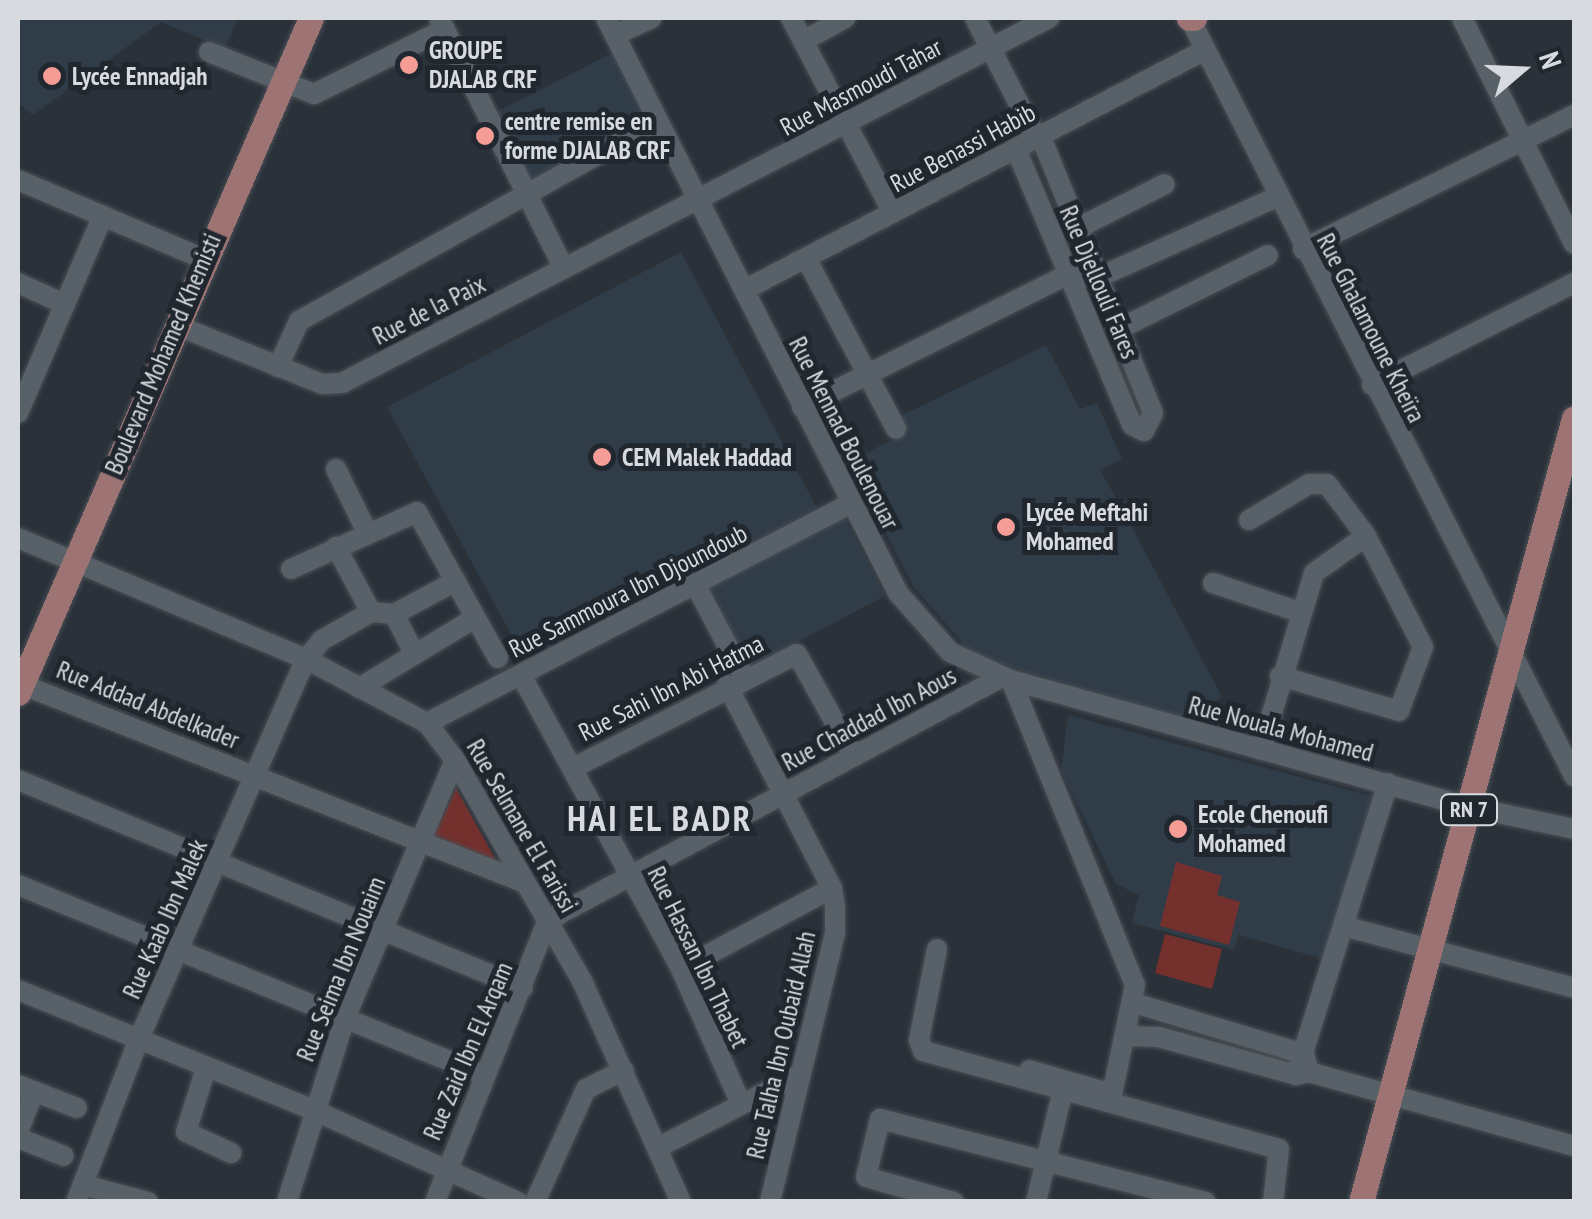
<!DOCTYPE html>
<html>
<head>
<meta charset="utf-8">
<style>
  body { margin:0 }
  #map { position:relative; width:1592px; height:1219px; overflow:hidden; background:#2a3139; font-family:"PT Sans Narrow",sans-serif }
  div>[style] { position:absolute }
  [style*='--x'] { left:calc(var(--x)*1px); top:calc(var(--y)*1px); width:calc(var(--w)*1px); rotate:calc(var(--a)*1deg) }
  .built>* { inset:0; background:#303c48 }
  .green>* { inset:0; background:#74302d }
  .roads { filter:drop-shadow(0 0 2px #4a4f56) drop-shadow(0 0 2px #4a4f56) }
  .minor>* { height:20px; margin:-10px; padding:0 10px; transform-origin:10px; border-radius:10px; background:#586068 }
  .major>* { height:25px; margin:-12.5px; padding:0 12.5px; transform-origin:12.5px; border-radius:12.5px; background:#9e7373 }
  .dots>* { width:28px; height:28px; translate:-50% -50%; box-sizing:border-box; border:5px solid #21272f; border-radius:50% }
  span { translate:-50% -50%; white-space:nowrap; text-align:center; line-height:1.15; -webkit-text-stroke:10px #21272f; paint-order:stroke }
  .shield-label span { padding:2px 8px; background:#21272f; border:2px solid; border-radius:8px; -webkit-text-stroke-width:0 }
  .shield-label { font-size:22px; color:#d7dbe0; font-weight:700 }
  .poi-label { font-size:25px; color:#d7dbe0; font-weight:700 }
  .left { translate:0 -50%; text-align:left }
  .street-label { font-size:25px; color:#d7dbe0 }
  .district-label { font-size:35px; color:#d7dbe0; font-weight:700; letter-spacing:2.5px }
  .frame { position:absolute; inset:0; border:20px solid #d7dbe0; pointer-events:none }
  .north { position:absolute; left:1472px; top:20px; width:100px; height:100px; -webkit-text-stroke:8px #21272f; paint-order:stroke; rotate:71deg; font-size:28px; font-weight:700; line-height:40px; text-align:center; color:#d7dbe0 }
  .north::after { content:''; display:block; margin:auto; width:35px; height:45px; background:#d7dbe0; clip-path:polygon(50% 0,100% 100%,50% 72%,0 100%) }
</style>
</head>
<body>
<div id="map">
  <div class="built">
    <i style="clip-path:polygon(18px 18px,238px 18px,225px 49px,161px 22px,33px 115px,18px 103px)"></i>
    <i style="clip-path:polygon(616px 51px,649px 117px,529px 180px,494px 113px)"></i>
    <i style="clip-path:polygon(681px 252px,817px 508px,524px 658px,387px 407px)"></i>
    <i style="clip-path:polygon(1046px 345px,1080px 409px,1097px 403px,1122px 459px,1100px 470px,1119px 503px,1130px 501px,1127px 518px,1222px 697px,1186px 720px,974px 656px,913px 586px,849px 462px,907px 432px,899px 417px)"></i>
    <i style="clip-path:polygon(845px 518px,885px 596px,750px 667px,708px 585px)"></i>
    <i style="clip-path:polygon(1068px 715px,1379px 798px,1334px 962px,1239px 935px,1234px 950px,1132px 923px,1139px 895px,1116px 884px,1061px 770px)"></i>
  </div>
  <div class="green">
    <i style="clip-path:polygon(456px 788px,498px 864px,433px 838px)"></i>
    <i style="clip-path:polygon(1176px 862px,1222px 876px,1217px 895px,1240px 902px,1229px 945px,1160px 926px)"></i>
    <i style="clip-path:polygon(1165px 934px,1222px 949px,1212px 989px,1155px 973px)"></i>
  </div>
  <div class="roads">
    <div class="minor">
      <i style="--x:439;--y:18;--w:280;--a:63.5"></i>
      <i style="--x:606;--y:18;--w:645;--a:63.08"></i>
      <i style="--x:898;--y:593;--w:79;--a:48.6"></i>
      <i style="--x:950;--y:652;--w:67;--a:24.7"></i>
      <i style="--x:1011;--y:680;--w:476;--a:15.5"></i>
      <i style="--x:1470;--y:807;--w:106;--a:11.9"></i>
      <i style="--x:791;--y:18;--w:220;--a:62.4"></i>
      <i style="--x:975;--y:18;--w:134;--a:62.9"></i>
      <i style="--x:1462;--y:18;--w:252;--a:63.6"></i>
      <i style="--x:1190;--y:19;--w:849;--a:63.1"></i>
      <i style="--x:615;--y:35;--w:40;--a:-25"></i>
      <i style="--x:805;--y:40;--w:46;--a:-28.8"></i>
      <i style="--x:209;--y:52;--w:113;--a:21.8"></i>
      <i style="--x:314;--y:94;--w:146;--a:-26.4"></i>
      <i style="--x:1016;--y:149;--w:299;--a:67.2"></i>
      <i style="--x:1132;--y:425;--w:13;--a:27"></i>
      <i style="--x:1144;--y:431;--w:20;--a:-63"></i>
      <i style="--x:1153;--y:413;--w:300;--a:-112.1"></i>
      <i style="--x:18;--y:180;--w:202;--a:23"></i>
      <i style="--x:1078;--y:228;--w:97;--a:-26.8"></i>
      <i style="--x:1303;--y:249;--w:302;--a:-26.3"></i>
      <i style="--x:806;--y:258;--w:193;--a:62.2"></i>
      <i style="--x:18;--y:283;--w:51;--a:24.5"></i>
      <i style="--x:744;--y:290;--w:520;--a:-27.5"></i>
      <i style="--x:176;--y:325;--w:157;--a:22"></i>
      <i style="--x:322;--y:384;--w:20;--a:-3"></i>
      <i style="--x:342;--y:383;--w:796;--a:-27.31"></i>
      <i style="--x:1119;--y:329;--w:166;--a:-26.4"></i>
      <i style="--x:278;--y:367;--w:51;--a:-65.5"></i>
      <i style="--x:299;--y:321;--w:410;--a:-29.1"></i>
      <i style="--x:1372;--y:385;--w:226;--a:-26.8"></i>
      <i style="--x:802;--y:407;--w:296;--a:-26.5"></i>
      <i style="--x:1067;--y:275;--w:30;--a:6"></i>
      <i style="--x:1097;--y:278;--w:197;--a:-24.2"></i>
      <i style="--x:18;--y:413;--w:215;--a:-66.7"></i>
      <i style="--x:336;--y:469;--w:70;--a:63.8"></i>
      <i style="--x:1249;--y:520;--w:70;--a:-31"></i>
      <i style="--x:1309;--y:484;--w:18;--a:0"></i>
      <i style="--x:1327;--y:484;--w:65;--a:53.1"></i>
      <i style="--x:1366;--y:536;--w:125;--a:62.8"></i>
      <i style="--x:1423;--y:647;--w:68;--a:110.6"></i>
      <i style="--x:1399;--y:711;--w:124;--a:-163.6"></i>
      <i style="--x:18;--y:538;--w:312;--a:22.8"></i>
      <i style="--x:306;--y:659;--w:137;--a:27.9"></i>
      <i style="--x:427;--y:723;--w:46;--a:52.9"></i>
      <i style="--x:455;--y:760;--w:257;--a:60.1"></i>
      <i style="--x:583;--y:983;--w:240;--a:65.9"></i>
      <i style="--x:291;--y:569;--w:138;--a:-24.3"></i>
      <i style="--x:417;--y:512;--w:167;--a:61"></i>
      <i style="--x:1213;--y:583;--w:91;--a:18.6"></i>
      <i style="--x:695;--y:584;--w:105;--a:62.2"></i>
      <i style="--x:371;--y:612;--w:23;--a:5"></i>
      <i style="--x:394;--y:614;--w:70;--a:-28"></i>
      <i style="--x:394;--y:614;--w:42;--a:62.8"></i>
      <i style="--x:521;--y:675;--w:335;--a:61.4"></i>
      <i style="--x:681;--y:969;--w:148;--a:66"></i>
      <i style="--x:1011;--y:680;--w:329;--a:67.9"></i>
      <i style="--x:1135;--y:985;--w:111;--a:101.9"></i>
      <i style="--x:1112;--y:1094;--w:86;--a:-163.9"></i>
      <i style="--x:18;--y:683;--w:543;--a:21.51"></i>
      <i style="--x:727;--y:685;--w:229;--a:62.7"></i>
      <i style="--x:832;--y:888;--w:19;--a:81"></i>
      <i style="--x:835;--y:907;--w:26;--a:90"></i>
      <i style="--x:835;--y:933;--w:277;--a:103.6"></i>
      <i style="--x:359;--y:688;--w:135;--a:-31.1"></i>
      <i style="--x:427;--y:723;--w:478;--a:-27.4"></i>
      <i style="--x:1261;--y:750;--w:185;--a:-73.3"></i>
      <i style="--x:1314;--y:573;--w:64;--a:-35.4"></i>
      <i style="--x:573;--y:768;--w:251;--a:-27"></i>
      <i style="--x:797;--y:654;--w:115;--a:61"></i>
      <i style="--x:18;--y:780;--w:546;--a:22.39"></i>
      <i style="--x:18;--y:885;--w:503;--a:22.18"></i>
      <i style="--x:1347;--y:927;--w:235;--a:15"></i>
      <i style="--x:937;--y:949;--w:93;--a:101.2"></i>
      <i style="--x:919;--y:1040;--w:12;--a:70"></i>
      <i style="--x:923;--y:1051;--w:369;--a:15.4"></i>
      <i style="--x:1279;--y:1149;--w:53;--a:96.5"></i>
      <i style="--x:681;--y:969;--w:171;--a:-28.2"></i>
      <i style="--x:18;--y:990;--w:316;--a:22.1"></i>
      <i style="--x:311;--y:1109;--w:227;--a:24.2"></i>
      <i style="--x:1134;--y:1003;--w:177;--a:16.7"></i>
      <i style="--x:1304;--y:1054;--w:11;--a:75"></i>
      <i style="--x:1128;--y:1036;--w:31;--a:2"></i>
      <i style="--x:1159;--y:1037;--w:142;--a:15.5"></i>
      <i style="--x:1296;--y:1075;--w:13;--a:-13"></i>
      <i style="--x:1309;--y:1072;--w:275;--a:15.6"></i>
      <i style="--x:206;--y:1068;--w:67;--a:107.4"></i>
      <i style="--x:186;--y:1132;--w:50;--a:25"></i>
      <i style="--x:1296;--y:1075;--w:306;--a:-72.5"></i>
      <i style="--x:18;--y:1085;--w:63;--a:21.3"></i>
      <i style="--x:18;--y:1132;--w:44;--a:-68.7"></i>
      <i style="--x:18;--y:1138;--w:49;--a:21.4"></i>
      <i style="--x:659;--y:1147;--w:157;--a:-27.2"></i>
      <i style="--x:83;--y:1185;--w:67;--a:14.7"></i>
      <i style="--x:76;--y:1202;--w:173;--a:-68.9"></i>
      <i style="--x:138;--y:1041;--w:417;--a:-66.3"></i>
      <i style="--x:306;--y:659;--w:25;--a:-50"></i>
      <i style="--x:322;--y:640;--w:56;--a:-29.7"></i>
      <i style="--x:371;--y:612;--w:74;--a:-118.3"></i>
      <i style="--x:287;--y:1202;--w:193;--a:-72.5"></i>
      <i style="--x:345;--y:1018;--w:280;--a:-66.9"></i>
      <i style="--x:435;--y:1202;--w:304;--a:-68.2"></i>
      <i style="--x:548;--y:920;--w:515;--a:-28.16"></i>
      <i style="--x:535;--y:1202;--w:124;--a:-65.7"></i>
      <i style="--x:586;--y:1089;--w:42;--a:-26.6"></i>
      <i style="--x:954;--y:1202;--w:91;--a:-164.1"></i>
      <i style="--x:866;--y:1177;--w:60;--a:-76.4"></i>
      <i style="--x:880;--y:1119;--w:336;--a:14.3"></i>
      <i style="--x:1036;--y:1202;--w:111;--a:-76.5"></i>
    </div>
    <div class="major">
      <i style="--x:1189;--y:18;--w:5;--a:0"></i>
      <i style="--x:18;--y:693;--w:736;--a:-66.54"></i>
      <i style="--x:1361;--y:1202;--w:812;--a:-74.8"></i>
    </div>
  </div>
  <div class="dots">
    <i style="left:409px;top:65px;background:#f59c95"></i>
    <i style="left:52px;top:76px;background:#f59c95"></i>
    <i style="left:485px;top:136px;background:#f59c95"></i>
    <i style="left:602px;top:457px;background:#f59c95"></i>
    <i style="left:1006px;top:527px;background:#f59c95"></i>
    <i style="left:1178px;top:829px;background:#f59c95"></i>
  </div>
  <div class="shield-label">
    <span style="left:1469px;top:810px">RN 7</span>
  </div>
  <div class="poi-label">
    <span class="left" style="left:429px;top:65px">GROUPE<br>DJALAB CRF</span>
    <span class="left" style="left:72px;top:76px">Lycée Ennadjah</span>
    <span class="left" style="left:505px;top:136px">centre remise en<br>forme DJALAB CRF</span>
    <span class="left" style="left:622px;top:457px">CEM Malek Haddad</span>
    <span class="left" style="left:1026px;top:527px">Lycée Meftahi<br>Mohamed</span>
    <span class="left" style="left:1198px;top:829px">Ecole Chenoufi<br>Mohamed</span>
  </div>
  <div class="street-label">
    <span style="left:861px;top:87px;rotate:-28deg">Rue Masmoudi Tahar</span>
    <span style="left:963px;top:148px;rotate:-28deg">Rue Benassi Habib</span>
    <span style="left:1099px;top:282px;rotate:67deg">Rue Djellouli Fares</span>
    <span style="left:429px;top:310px;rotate:-27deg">Rue de la Paix</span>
    <span style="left:1371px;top:328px;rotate:63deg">Rue Ghalamoune Kheïra</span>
    <span style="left:163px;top:354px;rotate:-67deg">Boulevard Mohamed Khemisti</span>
    <span style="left:844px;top:433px;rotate:63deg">Rue Mennad Boulenouar</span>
    <span style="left:628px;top:591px;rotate:-27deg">Rue Sammoura Ibn Djoundoub</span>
    <span style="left:671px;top:688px;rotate:-27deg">Rue Sahi Ibn Abi Hatma</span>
    <span style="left:148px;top:705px;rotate:22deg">Rue Addad Abdelkader</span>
    <span style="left:869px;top:719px;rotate:-28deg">Rue Chaddad Ibn Aous</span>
    <span style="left:1281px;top:729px;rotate:15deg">Rue Nouala Mohamed</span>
    <span style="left:522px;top:826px;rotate:60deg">Rue Selmane El Farissi</span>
    <span style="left:165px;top:919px;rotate:-66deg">Rue Kaab Ibn Malek</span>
    <span style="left:698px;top:957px;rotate:64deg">Rue Hassan Ibn Thabet</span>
    <span style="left:341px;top:969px;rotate:-68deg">Rue Seima Ibn Nouaim</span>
    <span style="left:781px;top:1045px;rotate:-77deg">Rue Talha Ibn Oubaid Allah</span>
    <span style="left:468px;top:1051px;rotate:-67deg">Rue Zaid Ibn El Arqam</span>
  </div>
  <div class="district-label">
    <span style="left:660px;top:818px">HAI EL BADR</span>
  </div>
  <div class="frame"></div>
  <div class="north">N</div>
</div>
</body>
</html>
